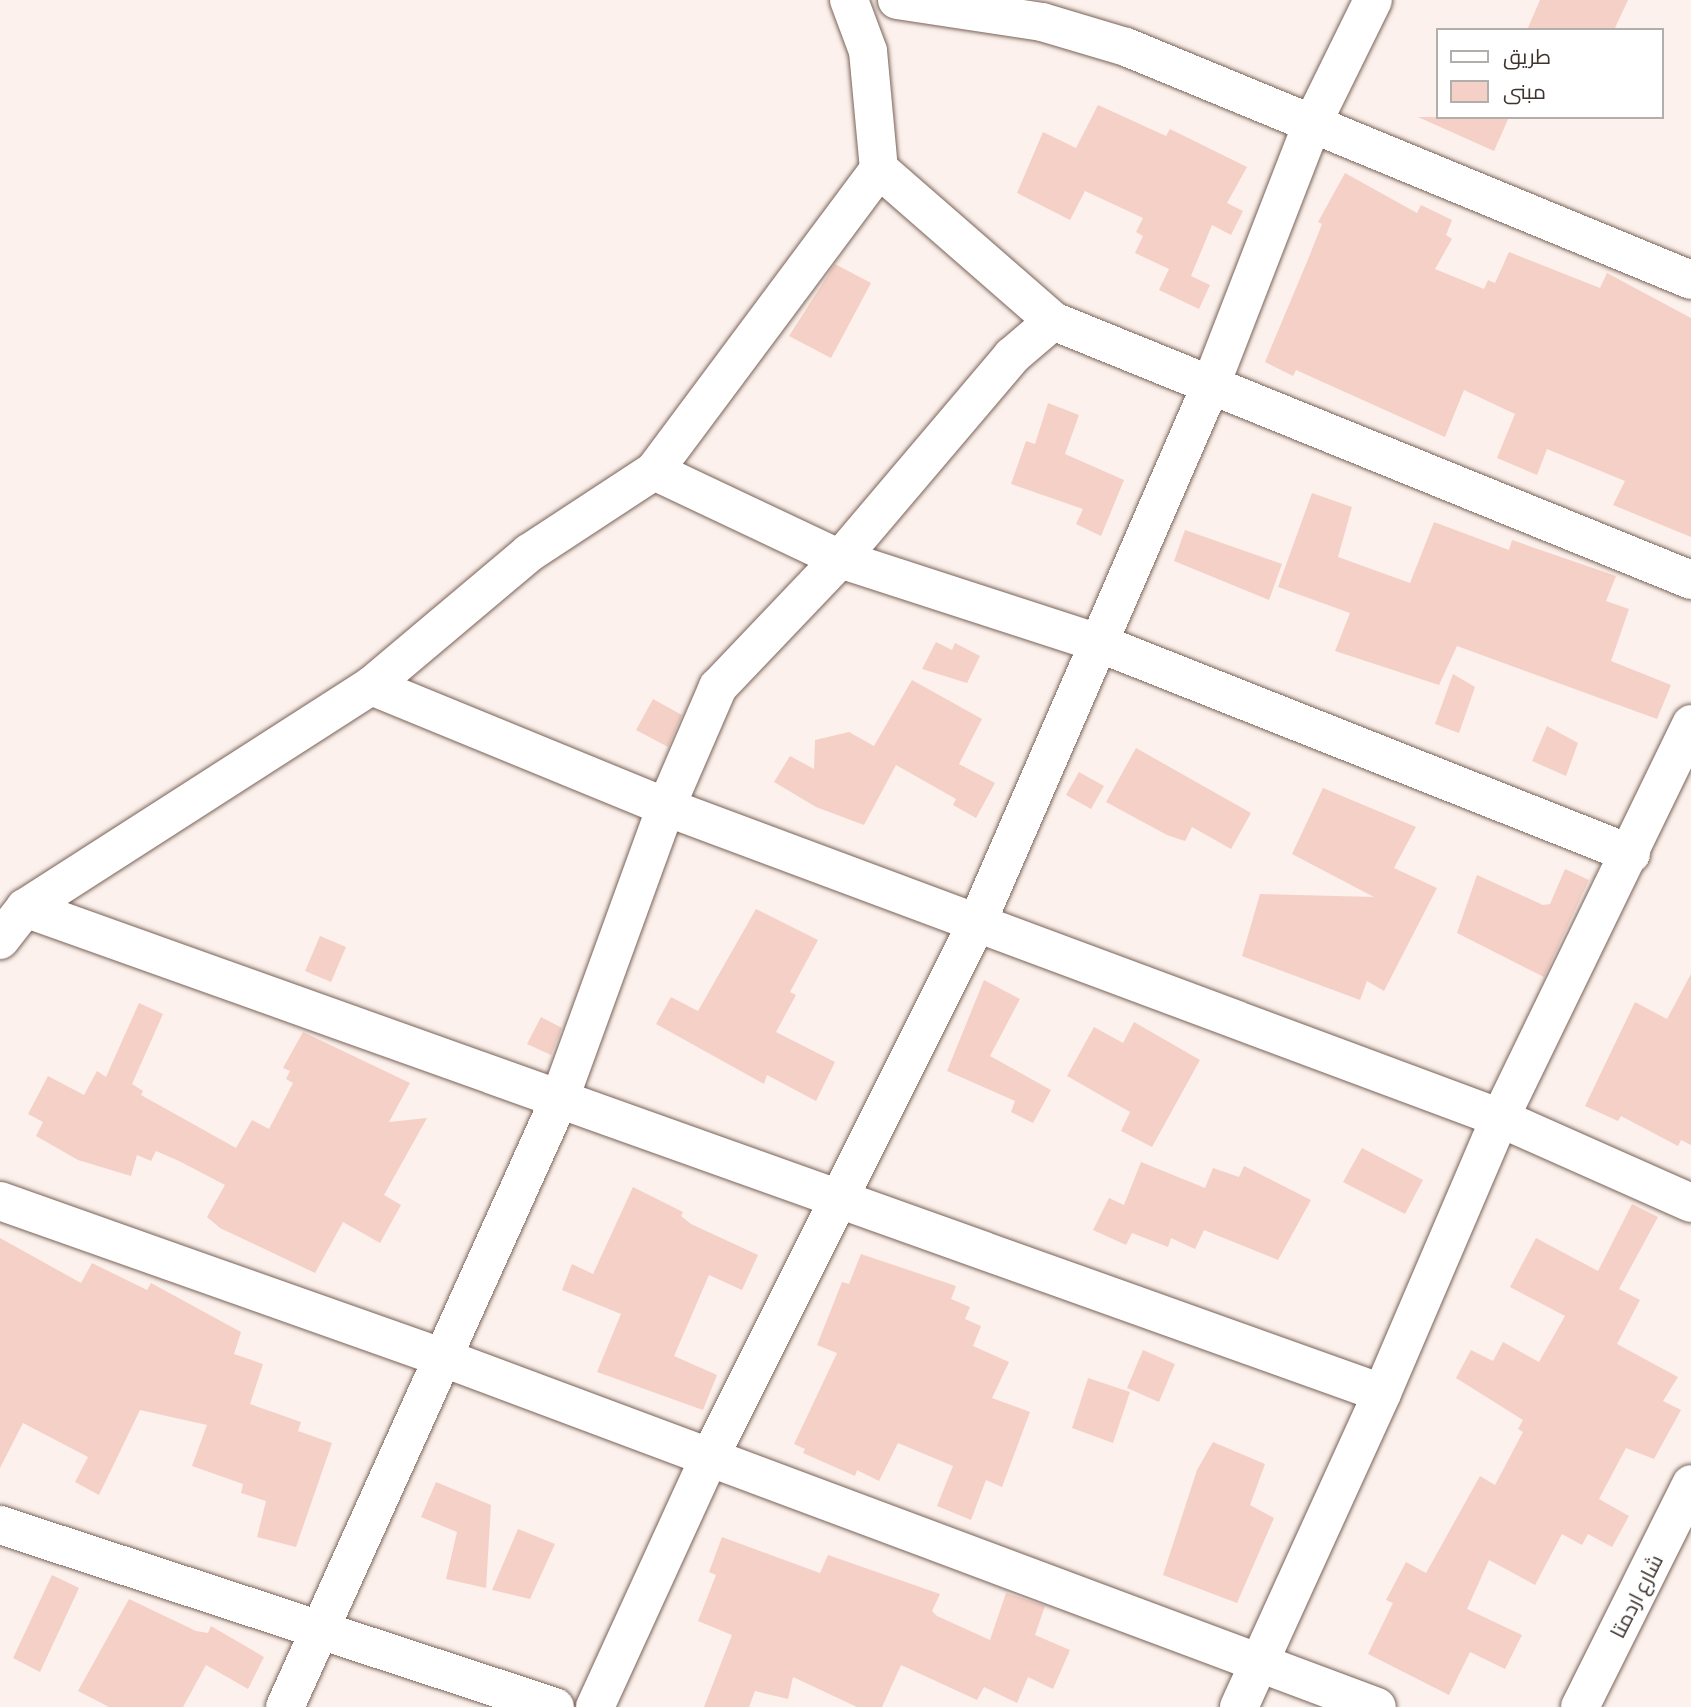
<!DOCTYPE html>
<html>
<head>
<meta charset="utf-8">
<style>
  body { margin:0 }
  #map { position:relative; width:1691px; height:1707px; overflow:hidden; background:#fcf1ec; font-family:"Asap Condensed",Cairo,sans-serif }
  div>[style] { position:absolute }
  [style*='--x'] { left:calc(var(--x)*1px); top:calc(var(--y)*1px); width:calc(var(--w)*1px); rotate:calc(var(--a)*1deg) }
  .building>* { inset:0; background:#f5d0c6 }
  .roads { filter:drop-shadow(0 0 2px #7a6359) drop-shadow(0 0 2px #7a6359) }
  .minor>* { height:38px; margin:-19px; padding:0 19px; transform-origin:19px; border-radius:19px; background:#fff }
  .major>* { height:38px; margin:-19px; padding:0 19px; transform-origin:19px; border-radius:19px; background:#fff }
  span { translate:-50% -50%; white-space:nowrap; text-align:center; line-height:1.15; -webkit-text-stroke:5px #fff; paint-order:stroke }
  .street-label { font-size:21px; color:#3e342f }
  .legend { position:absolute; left:1436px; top:28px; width:228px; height:91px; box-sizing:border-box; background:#fff; border:2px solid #b2aeac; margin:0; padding:9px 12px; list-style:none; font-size:21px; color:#3e342f }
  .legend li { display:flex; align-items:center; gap:14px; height:35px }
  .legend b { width:35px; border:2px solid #b2aeac }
</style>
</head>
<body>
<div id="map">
  <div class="building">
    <i style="clip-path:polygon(1540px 0,1628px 0,1614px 30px,1527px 30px)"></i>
    <i style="clip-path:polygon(1098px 105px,1166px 136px,1170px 129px,1247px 167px,1227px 203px,1243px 211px,1231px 235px,1212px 225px,1191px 276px,1210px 285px,1199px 309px,1159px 290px,1169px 269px,1135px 253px,1143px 236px,1136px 232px,1143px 218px,1085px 191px,1070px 220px,1017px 193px,1043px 132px,1076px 148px)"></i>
    <i style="clip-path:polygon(1418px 117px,1509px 117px,1494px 151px)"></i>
    <i style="clip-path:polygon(1345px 173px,1417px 213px,1421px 205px,1452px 220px,1446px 235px,1452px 239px,1435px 269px,1484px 289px,1488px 280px,1495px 283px,1509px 252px,1600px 288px,1607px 273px,1691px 318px,1691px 537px,1613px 505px,1625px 481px,1547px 449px,1537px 475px,1497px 458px,1515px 414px,1464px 390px,1445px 437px,1296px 370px,1293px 376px,1265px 362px,1309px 257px,1322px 224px,1318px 222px)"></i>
    <i style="clip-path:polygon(835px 264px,871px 283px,831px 358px,789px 336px)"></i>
    <i style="clip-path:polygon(1048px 403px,1079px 415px,1065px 454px,1124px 480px,1101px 536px,1076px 524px,1083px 509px,1011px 484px,1026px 441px,1035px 444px)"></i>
    <i style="clip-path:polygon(1312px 493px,1352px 507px,1338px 557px,1410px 583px,1434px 522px,1509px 550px,1512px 540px,1616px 576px,1606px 601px,1629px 609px,1611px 661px,1671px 685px,1657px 719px,1457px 646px,1439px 685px,1335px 651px,1350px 613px,1278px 587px)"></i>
    <i style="clip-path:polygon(1185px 530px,1282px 564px,1269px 600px,1174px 561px)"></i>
    <i style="clip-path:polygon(936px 642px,952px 650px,955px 643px,980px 656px,967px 683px,922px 669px)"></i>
    <i style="clip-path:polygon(1453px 674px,1475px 687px,1459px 733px,1435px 724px)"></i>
    <i style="clip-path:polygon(912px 680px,982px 719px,959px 764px,995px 783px,976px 818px,953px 805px,956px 799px,896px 765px,864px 825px,816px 807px,774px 782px,790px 756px,814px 769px,815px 740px,849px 732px,874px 746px)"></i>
    <i style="clip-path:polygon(653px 699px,682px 715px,668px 747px,636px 730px)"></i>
    <i style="clip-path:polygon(1547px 726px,1578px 743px,1566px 776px,1532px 761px)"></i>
    <i style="clip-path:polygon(1136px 748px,1251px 813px,1231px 849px,1192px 827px,1185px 841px,1167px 835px,1106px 802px)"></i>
    <i style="clip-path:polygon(1079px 772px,1104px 786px,1091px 809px,1066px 795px)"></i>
    <i style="clip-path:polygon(1323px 788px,1416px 827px,1394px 868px,1437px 888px,1384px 991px,1367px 981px,1360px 1000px,1242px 956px,1260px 894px,1374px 897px,1292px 854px)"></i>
    <i style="clip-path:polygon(1565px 869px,1589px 880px,1544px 977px,1457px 933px,1477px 875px,1543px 905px,1550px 904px)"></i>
    <i style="clip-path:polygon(756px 909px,818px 940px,790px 992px,796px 995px,776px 1032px,835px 1062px,816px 1101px,767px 1075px,764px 1084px,656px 1024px,671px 997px,698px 1011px)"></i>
    <i style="clip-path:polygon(320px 936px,346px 947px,331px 982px,305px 971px)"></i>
    <i style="clip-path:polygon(1691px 974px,1691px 1145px,1681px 1140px,1678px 1146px,1621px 1116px,1618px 1121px,1585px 1106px,1635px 1002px,1667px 1019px)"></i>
    <i style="clip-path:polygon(984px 980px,1020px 999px,990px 1056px,1051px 1090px,1033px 1123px,1011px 1112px,1015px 1101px,947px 1071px)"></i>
    <i style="clip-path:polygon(139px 1003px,163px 1014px,132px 1084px,143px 1091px,141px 1095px,236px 1148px,252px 1120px,269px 1129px,293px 1083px,286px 1079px,290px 1071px,283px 1068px,303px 1032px,410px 1083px,389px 1122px,427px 1118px,384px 1195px,401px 1205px,380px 1243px,343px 1222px,315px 1273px,220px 1228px,207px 1217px,225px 1185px,179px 1161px,156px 1151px,151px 1161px,137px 1155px,131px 1176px,78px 1160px,36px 1136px,43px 1122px,28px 1114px,48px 1076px,84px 1095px,97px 1071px,106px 1077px)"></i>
    <i style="clip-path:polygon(541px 1017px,562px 1028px,551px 1055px,527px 1044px)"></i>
    <i style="clip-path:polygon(1134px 1022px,1200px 1060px,1152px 1147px,1121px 1131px,1130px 1112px,1067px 1076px,1094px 1027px,1123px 1043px)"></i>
    <i style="clip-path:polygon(1362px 1148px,1423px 1180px,1405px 1214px,1343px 1182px)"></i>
    <i style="clip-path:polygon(1141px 1162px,1205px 1188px,1213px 1168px,1239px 1177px,1244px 1166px,1311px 1200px,1278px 1260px,1204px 1230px,1195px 1249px,1171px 1238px,1168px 1247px,1132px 1233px,1126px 1245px,1093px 1230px,1109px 1198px,1124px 1205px)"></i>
    <i style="clip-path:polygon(633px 1187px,683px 1212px,681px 1216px,691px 1224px,758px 1255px,742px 1290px,709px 1275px,674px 1356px,717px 1375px,703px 1410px,597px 1372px,621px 1314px,562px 1290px,572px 1264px,593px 1274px)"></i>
    <i style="clip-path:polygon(1632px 1204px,1658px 1217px,1619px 1289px,1640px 1300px,1617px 1344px,1678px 1377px,1663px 1401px,1681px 1410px,1654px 1459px,1626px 1448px,1599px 1499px,1629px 1516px,1612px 1547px,1588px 1534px,1582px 1545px,1562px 1534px,1535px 1585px,1489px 1560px,1467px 1609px,1522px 1635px,1505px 1669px,1470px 1652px,1449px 1695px,1368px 1654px,1393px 1603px,1386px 1600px,1406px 1562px,1426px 1573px,1480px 1476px,1495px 1485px,1523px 1432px,1518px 1429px,1523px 1420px,1456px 1378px,1471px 1350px,1493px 1361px,1503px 1342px,1539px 1362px,1565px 1316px,1510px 1287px,1536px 1238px,1598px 1271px)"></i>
    <i style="clip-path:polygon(0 1238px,81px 1283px,92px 1263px,147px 1290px,151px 1283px,241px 1332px,234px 1354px,263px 1364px,250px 1404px,301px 1422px,298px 1431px,332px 1443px,296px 1547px,257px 1537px,266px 1501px,241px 1493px,243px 1484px,192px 1466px,207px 1425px,140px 1410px,99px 1495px,75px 1482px,88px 1457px,23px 1423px,0 1468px)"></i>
    <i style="clip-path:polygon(861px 1254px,956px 1286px,951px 1299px,970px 1307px,965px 1319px,981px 1326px,973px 1346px,1009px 1362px,992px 1398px,1030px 1412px,1002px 1487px,986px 1480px,971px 1520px,937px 1506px,953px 1466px,898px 1443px,879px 1481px,857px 1470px,855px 1476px,803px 1453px,805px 1449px,794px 1444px,837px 1353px,817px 1345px,842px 1282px,849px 1284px)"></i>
    <i style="clip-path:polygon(1143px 1350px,1175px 1364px,1159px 1402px,1127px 1388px)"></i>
    <i style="clip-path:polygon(1088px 1378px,1130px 1392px,1113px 1443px,1072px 1428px)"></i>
    <i style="clip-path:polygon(1213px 1442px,1265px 1464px,1250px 1505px,1274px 1518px,1237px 1603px,1163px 1575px,1197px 1470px)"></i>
    <i style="clip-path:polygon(436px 1482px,491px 1505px,486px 1588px,446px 1579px,457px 1532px,421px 1517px)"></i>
    <i style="clip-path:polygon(518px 1529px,555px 1544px,530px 1599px,492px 1590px)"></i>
    <i style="clip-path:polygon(722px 1537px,820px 1573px,828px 1555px,940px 1594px,932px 1611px,937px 1616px,990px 1640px,1006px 1593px,1045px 1606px,1035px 1635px,1070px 1650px,1053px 1689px,1028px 1677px,1017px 1703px,984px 1687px,977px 1700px,901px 1665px,882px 1707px,857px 1707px,793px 1677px,788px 1699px,755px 1691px,749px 1707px,704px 1707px,732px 1635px,698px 1621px,716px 1575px,709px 1572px)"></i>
    <i style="clip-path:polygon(52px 1575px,79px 1588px,40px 1672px,13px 1658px)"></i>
    <i style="clip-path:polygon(129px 1599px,196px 1631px,208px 1633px,211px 1626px,264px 1657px,248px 1689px,206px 1665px,183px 1707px,109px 1707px,78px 1691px)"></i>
  </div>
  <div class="roads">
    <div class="minor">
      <i style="--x:849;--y:0;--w:54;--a:69.6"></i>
      <i style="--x:868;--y:51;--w:119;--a:84.7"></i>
      <i style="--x:879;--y:169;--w:231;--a:41.1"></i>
      <i style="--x:1053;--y:321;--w:689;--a:22.09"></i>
      <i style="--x:897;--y:0;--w:147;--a:8.6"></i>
      <i style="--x:1042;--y:22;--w:88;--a:16.6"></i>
      <i style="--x:1126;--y:47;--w:611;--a:22.41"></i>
      <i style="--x:654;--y:471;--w:206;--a:25.3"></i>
      <i style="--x:840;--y:559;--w:274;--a:18"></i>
      <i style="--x:1101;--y:644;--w:570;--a:21.61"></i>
      <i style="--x:371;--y:686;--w:319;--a:22.3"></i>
      <i style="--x:666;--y:807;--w:890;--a:20.45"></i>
      <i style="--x:1500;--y:1118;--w:209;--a:24"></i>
      <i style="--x:25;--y:908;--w:1441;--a:19.67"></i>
      <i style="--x:0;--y:940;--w:41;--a:-52"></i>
      <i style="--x:25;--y:908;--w:411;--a:-32.7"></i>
      <i style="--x:371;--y:686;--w:207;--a:-40.1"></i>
      <i style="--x:529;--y:553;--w:149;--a:-33.3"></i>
      <i style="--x:654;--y:471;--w:377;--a:-53.3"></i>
      <i style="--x:0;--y:1201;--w:468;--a:19.5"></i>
      <i style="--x:441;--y:1357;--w:999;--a:20.5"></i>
      <i style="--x:0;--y:1525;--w:584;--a:18.16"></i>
      <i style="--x:285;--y:1707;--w:668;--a:-65.7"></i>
      <i style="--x:560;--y:1098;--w:310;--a:-70"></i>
      <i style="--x:666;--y:807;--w:131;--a:-66.6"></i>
      <i style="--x:718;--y:687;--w:177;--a:-46.4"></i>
      <i style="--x:840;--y:559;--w:266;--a:-49.7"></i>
      <i style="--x:1012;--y:356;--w:54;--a:-40.5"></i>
      <i style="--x:595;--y:1707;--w:272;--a:-65.4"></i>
      <i style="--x:708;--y:1460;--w:598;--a:-63.39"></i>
      <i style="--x:976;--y:925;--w:587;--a:-66.49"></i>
      <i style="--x:1210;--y:387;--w:282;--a:-68.8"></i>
      <i style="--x:1312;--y:124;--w:138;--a:-63.8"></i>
      <i style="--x:1239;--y:1707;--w:345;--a:-65.5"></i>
      <i style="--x:1382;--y:1393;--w:299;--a:-66.8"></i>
      <i style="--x:1500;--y:1118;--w:438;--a:-64.1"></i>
    </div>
    <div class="major">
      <i style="--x:1580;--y:1707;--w:249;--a:-63.5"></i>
    </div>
  </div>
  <div class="street-label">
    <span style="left:1636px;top:1596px;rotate:-63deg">شارع اردمتا</span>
  </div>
  <ul class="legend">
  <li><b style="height:9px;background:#fff"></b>طريق</li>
  <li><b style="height:19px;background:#f5d0c6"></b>مبنى</li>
  </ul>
</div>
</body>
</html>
